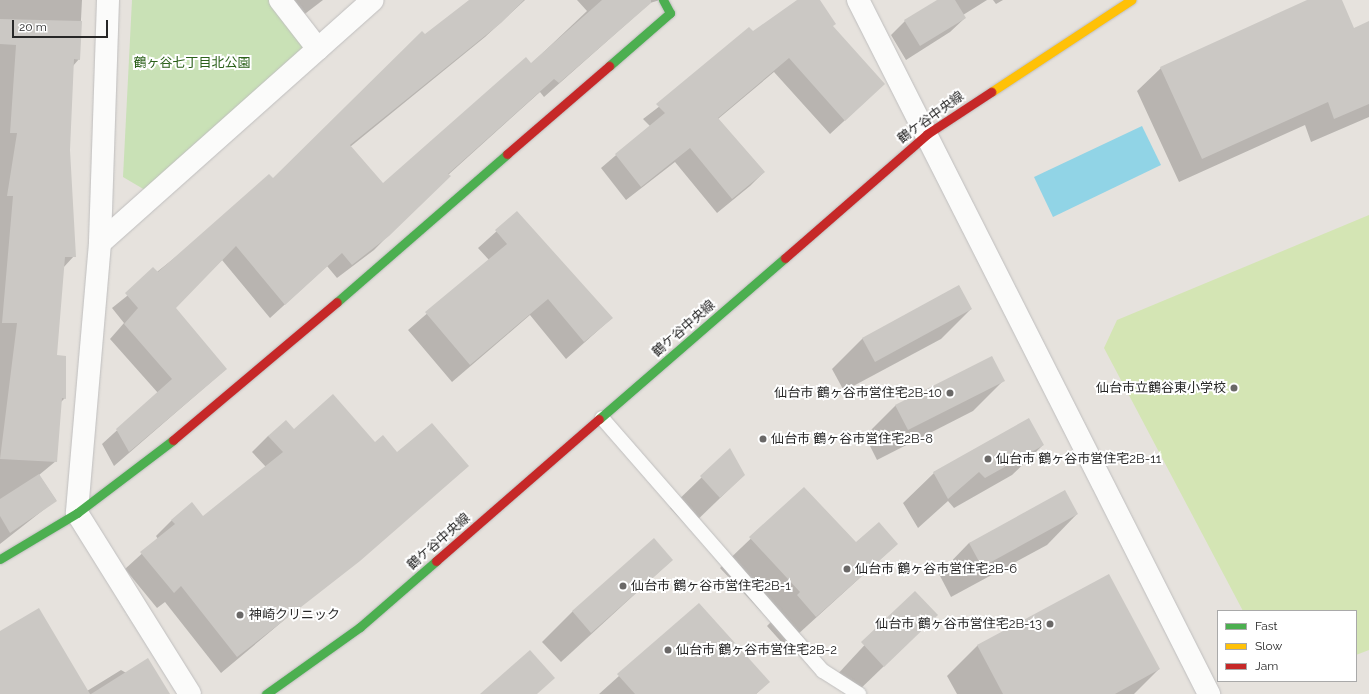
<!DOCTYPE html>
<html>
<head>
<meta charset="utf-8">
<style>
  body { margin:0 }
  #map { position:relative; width:1369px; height:694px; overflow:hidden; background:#e6e2dd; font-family:Raleway,"Noto Sans JP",sans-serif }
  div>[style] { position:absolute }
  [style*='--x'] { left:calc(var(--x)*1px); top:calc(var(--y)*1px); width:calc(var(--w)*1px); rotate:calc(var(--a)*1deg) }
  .green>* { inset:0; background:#c9e1b6 }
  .pitch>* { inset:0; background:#d4e5b4 }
  .water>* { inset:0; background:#91d4e6 }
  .shadow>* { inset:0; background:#0003 }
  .building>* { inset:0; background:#cbc8c4 }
  .roads { filter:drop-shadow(0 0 1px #bfbebe) drop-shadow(0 0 1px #bfbebe) }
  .lane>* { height:14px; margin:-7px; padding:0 7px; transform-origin:7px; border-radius:7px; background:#fbfbfa }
  .street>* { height:22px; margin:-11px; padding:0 11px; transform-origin:11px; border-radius:11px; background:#fbfbfa }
  .fast>* { height:9px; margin:-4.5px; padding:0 4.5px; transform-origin:4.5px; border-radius:4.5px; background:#4caf50 }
  .slow>* { height:9px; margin:-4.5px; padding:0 4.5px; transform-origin:4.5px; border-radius:4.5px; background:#ffc107 }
  .jam>* { height:9px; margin:-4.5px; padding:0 4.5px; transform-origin:4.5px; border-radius:4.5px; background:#c62828 }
  .dots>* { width:11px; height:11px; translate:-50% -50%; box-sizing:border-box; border:2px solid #fff; border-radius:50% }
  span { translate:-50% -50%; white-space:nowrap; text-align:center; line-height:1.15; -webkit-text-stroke:4px #fff; paint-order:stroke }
  .park-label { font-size:13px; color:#2c611b }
  .street-label { font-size:13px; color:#272727 }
  .poi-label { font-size:13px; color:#272727 }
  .right { translate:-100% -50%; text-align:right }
  .left { translate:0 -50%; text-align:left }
  .legend { position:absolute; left:1217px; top:610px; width:140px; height:72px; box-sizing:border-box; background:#fff; border:1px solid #a9a9a9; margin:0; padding:5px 7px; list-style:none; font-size:12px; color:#272727 }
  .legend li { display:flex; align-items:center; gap:8px; height:20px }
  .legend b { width:20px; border:1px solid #a9a9a9 }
  .scale { position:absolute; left:12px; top:20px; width:96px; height:18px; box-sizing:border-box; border:2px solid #272727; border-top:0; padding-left:5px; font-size:12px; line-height:14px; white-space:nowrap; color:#272727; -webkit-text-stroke:3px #fff; paint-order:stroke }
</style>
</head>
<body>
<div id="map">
  <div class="green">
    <i style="clip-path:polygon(132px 0,269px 0,305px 46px,145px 190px,123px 177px)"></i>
  </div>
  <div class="pitch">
    <i style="clip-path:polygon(1369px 215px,1369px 650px,1356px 655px,1356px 611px,1243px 611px,1104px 348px,1117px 320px)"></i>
  </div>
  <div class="water">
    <i style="clip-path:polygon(1142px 126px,1161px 165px,1053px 217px,1034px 177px)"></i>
  </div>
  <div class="shadow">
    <i style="clip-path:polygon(0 0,82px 0,79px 59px,73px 66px,69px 150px,74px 256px,63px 268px,56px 356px,65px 398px,61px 402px,56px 461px,39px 475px,56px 500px,0 544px)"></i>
    <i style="clip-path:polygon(275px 0,323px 0,293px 23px)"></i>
    <i style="clip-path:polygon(470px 0,525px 0,485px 37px,350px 147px,383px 184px,531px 64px,587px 11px,577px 0,660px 0,650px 3px,544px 97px,540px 92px,448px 175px,374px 250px,337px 278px,327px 266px,270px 318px,222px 260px,174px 308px,226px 369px,114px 466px,102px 444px,158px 393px,110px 339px,124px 323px,112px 308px,273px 179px,425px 36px)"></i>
    <i style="clip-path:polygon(798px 0,819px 0,869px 98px,830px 134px,774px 72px,718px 119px,764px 172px,750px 186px,717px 213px,675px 162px,626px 200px,601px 168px,650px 126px,643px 119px)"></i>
    <i style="clip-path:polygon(939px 0,987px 0,963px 15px,965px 18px,950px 32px,906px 60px,891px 35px,905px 21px)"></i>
    <i style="clip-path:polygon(993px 0,1003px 0,996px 4px)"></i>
    <i style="clip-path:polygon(1310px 0,1341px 0,1353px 29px,1369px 22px,1369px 117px,1311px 142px,1305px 125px,1179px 182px,1137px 91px,1161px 68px)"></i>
    <i style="clip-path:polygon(517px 213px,612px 318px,566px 359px,530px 315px,452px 382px,408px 330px,489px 260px,478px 248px)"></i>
    <i style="clip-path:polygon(959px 286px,971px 309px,941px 339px,844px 391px,832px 369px,862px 339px)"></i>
    <i style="clip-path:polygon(992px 357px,1003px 381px,973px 411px,877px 460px,865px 436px,895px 406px)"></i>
    <i style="clip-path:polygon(294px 430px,375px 444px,397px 454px,468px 466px,221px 673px,165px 602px,157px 608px,125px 569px,158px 539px,156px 536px,172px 520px,203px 518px,266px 467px,252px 452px,268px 436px)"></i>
    <i style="clip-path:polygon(1043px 445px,1012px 475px,954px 508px,948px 501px,918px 528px,903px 503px,934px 473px)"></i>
    <i style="clip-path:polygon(730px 450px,744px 475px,689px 528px,670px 508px)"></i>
    <i style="clip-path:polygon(804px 488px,856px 543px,897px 544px,785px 646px,767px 626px,771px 622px,720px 568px)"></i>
    <i style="clip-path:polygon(1077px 514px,1047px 545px,951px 597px,939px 574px,969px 543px)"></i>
    <i style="clip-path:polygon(672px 560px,561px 662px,542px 642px,573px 611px)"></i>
    <i style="clip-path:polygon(1108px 576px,1159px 669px,1134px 694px,957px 694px,947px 676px,977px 646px)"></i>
    <i style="clip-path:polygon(699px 604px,769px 682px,756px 694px,599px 694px)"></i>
    <i style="clip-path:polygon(937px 615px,855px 694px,835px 677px,885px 623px)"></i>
    <i style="clip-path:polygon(0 632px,87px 691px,121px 670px,163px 694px,0 694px)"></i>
  </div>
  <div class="building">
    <i style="clip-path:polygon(469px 0,524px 0,501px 23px,350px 145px,383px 183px,526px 57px,531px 63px,602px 0,651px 0,651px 3px,559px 83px,554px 79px,448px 174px,451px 176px,389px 236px,352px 265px,342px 253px,285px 305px,236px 246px,176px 308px,227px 369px,129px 452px,116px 429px,172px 379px,124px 324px,138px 308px,125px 293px,153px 267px,158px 272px,269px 174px,273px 178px,422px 31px,425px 34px)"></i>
    <i style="clip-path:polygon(797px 0,820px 0,836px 24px,833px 26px,885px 84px,845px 121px,789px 58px,718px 118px,765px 172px,732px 199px,690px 148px,641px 187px,615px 154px,665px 113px,656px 104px,749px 27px,753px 31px)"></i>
    <i style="clip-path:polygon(937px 0,955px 0,966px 18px,920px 46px,904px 20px)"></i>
    <i style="clip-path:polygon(1307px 0,1342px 0,1354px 28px,1369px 21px,1369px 104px,1334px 119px,1328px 102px,1202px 159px,1160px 67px)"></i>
    <i style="clip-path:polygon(0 19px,82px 21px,80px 60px,74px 59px,70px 150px,76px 257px,65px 257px,57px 355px,66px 356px,66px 399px,62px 398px,57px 462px,0 459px,17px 323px,2px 323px,13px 196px,7px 196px,17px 133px,10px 133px,16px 45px,0 44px)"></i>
    <i style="clip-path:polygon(517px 211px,613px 318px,584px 342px,548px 299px,470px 365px,425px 312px,507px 244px,495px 230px)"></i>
    <i style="clip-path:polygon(959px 285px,972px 309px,875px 362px,862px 338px)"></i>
    <i style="clip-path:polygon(992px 356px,1005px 381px,908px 430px,895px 405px)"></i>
    <i style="clip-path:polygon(333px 394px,375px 442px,383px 435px,397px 452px,432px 423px,469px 466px,360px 561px,237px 657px,181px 586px,174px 593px,140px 552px,175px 524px,171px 520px,192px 502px,203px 516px,283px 452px,268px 436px,286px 420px,294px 429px)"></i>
    <i style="clip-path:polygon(1029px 418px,1044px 445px,985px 478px,979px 472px,948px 499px,933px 472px)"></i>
    <i style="clip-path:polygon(730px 448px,745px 475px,720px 498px,700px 476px)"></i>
    <i style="clip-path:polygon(39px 474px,57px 501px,10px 533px,0 516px,0 499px)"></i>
    <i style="clip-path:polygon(804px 487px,856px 542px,879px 522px,898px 544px,816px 617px,797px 595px,800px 592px,749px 537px)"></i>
    <i style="clip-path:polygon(1065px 490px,1078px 514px,982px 567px,969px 543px)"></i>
    <i style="clip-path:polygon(654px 538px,673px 560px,591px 633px,572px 611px)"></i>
    <i style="clip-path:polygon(1109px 574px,1160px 669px,1115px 694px,1003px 694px,977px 645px)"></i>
    <i style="clip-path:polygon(915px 591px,938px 615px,884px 667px,861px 642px)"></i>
    <i style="clip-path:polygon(699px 603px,770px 682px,756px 694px,635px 694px,617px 674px)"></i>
    <i style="clip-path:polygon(39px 608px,90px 694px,0 694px,0 631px)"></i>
    <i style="clip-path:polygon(530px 650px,555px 678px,537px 694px,480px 694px)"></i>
    <i style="clip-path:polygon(148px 658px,170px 694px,91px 694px)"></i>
  </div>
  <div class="roads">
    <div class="lane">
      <i style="--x:602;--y:418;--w:336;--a:48.9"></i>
      <i style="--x:823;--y:671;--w:43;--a:32.6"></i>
    </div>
    <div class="street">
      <i style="--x:108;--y:0;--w:243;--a:91.9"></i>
      <i style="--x:100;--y:243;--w:271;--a:94.9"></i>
      <i style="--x:77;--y:513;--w:213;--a:58"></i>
      <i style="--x:280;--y:0;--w:62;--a:52.2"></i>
      <i style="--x:858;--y:0;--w:778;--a:63.17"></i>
      <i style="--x:100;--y:243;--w:365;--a:-41.7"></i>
    </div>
    <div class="fast">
      <i style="--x:609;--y:66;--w:81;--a:-41"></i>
      <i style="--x:670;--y:13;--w:15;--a:-118"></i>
      <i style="--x:337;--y:302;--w:225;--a:-41"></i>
      <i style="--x:599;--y:419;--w:246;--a:-40.9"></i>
      <i style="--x:0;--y:559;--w:90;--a:-30.9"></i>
      <i style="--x:77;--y:513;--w:121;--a:-37.2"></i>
      <i style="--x:266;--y:694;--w:115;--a:-35.5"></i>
      <i style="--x:360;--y:627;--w:101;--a:-41"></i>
    </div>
    <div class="slow">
      <i style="--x:991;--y:92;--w:168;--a:-33.3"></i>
    </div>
    <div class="jam">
      <i style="--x:507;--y:154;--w:135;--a:-40.8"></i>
      <i style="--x:785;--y:258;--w:189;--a:-41.1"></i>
      <i style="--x:927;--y:134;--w:77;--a:-33.3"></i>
      <i style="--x:173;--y:440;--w:214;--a:-40.1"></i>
      <i style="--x:436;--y:561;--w:216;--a:-41.1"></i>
    </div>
  </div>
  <div class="dots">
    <i style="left:1234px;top:388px;background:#6a6867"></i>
    <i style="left:950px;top:393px;background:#6a6867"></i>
    <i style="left:763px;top:439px;background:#6a6867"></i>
    <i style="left:988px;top:459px;background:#6a6867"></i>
    <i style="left:847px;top:569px;background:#6a6867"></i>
    <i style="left:623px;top:586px;background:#6a6867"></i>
    <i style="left:240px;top:615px;background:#6a6867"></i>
    <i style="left:1050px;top:624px;background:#6a6867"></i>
    <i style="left:668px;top:650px;background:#6a6867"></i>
  </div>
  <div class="park-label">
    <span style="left:192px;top:63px">鶴ヶ谷七丁目北公園</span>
  </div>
  <div class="street-label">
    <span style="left:931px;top:118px;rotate:-36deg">鶴ケ谷中央線</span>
    <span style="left:684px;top:329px;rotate:-41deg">鶴ケ谷中央線</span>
    <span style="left:439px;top:542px;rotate:-41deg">鶴ケ谷中央線</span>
  </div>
  <div class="poi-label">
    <span class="right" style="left:1226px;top:388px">仙台市立鶴谷東小学校</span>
    <span class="right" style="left:942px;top:393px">仙台市 鶴ヶ谷市営住宅2B-10</span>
    <span class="left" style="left:771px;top:439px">仙台市 鶴ヶ谷市営住宅2B-8</span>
    <span class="left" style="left:996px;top:459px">仙台市 鶴ヶ谷市営住宅2B-11</span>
    <span class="left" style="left:855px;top:569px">仙台市 鶴ヶ谷市営住宅2B-6</span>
    <span class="left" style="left:631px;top:586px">仙台市 鶴ヶ谷市営住宅2B-1</span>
    <span class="left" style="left:249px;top:615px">神崎クリニック</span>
    <span class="right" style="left:1042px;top:624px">仙台市 鶴ヶ谷市営住宅2B-13</span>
    <span class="left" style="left:676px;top:650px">仙台市 鶴ヶ谷市営住宅2B-2</span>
  </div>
  <ul class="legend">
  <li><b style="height:5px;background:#4caf50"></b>Fast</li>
  <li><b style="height:5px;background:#ffc107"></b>Slow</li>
  <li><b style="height:5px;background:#c62828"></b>Jam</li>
  </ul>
  <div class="scale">20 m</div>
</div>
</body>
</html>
